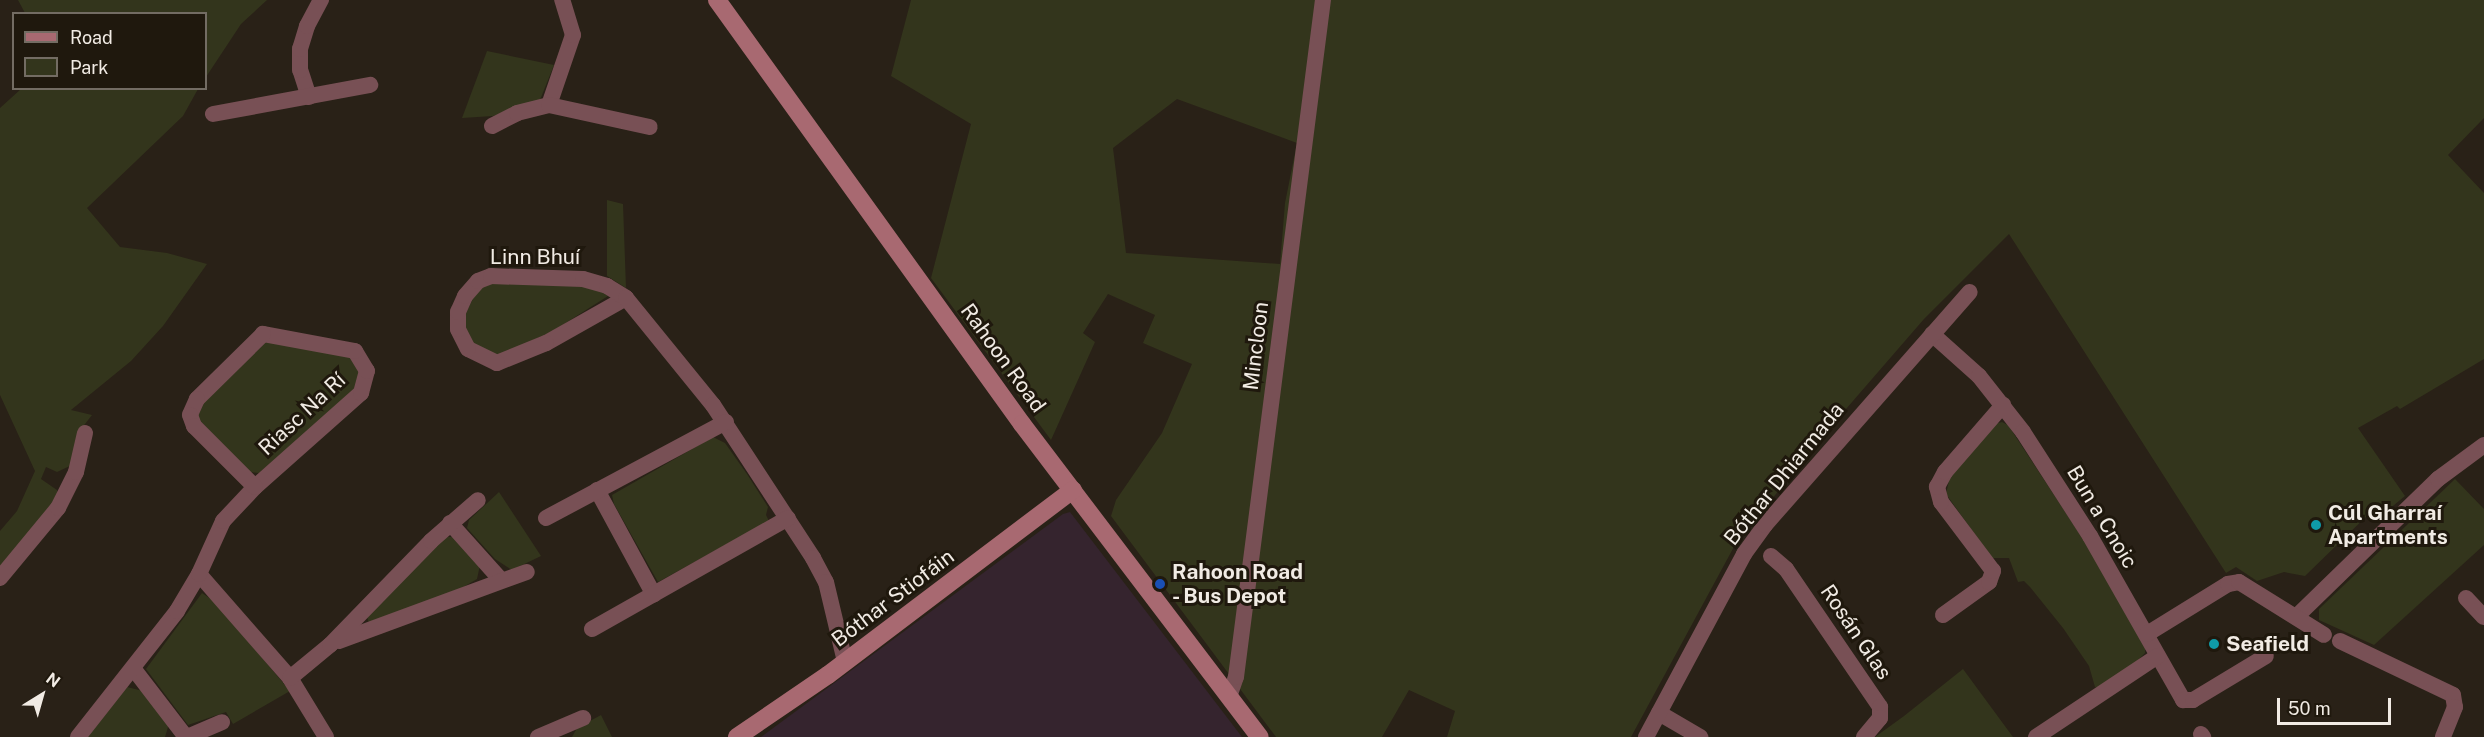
<!DOCTYPE html>
<html>
<head>
<meta charset="utf-8">
<style>
  body { margin:0 }
  #map { position:relative; width:2484px; height:737px; overflow:hidden; background:#292117; font-family:"Public Sans",sans-serif }
  div>[style] { position:absolute }
  [style*='--x'] { left:calc(var(--x)*1px); top:calc(var(--y)*1px); width:calc(var(--w)*1px); rotate:calc(var(--a)*1deg) }
  .commercial>* { inset:0; background:#35242e }
  .green>* { inset:0; background:#33351c }
  .street>* { height:16px; margin:-8px; padding:0 8px; transform-origin:8px; border-radius:8px; background:#785055 }
  .secondary>* { height:18px; margin:-9px; padding:0 9px; transform-origin:9px; border-radius:9px; background:#a86971 }
  .dots>* { width:16px; height:16px; translate:-50% -50%; box-sizing:border-box; border:3px solid #1f180d; border-radius:50% }
  span { translate:-50% -50%; white-space:nowrap; text-align:center; line-height:1.15; -webkit-text-stroke:6px #1f180d; paint-order:stroke }
  .street-label { font-size:21px; color:#f1ebe4 }
  .poi-label { font-size:21px; color:#f1ebe4; font-weight:700 }
  .left { translate:0 -50%; text-align:left }
  .legend { position:absolute; left:12px; top:12px; width:195px; height:78px; box-sizing:border-box; background:#1f180d; border:2px solid #736c63; margin:0; padding:8px 10px; list-style:none; font-size:18px; color:#f1ebe4 }
  .legend li { display:flex; align-items:center; gap:12px; height:30px }
  .legend b { width:30px; border:2px solid #736c63 }
  .north { position:absolute; left:12px; top:665px; width:60px; height:60px; -webkit-text-stroke:4px #1f180d; paint-order:stroke; rotate:37deg; font-size:16px; font-weight:700; line-height:24px; text-align:center; color:#f1ebe4 }
  .north::after { content:''; display:block; margin:auto; width:21px; height:27px; background:#f1ebe4; clip-path:polygon(50% 0,100% 100%,50% 72%,0 100%) }
  .scale { position:absolute; left:2277px; top:698px; width:114px; height:27px; box-sizing:border-box; border:3px solid #f1ebe4; border-top:0; padding-left:8px; font-size:18px; line-height:21px; white-space:nowrap; color:#f1ebe4; -webkit-text-stroke:4px #1f180d; paint-order:stroke }
</style>
</head>
<body>
<div id="map">
  <div class="commercial">
    <i style="clip-path:polygon(1070px 512px,1242px 737px,761px 737px,1063px 514px)"></i>
  </div>
  <div class="green">
    <i style="clip-path:polygon(18px 0,267px 0,241px 24px,206px 77px,206px 14px,25px 13px)"></i>
    <i style="clip-path:polygon(evenodd,911px 0,2484px 0,2484px 118px,2448px 155px,2484px 193px,2484px 359px,2400px 409px,2397px 406px,2358px 428px,2405px 496px,2382px 515px,2375px 508px,2305px 576px,2284px 572px,2257px 581px,2236px 567px,2226px 573px,2009px 234px,1924px 319px,1846px 409px,1820px 427px,1811px 451px,1736px 543px,1631px 737px,1447px 737px,1455px 711px,1409px 690px,1382px 737px,1276px 737px,1111px 516px,1116px 500px,1162px 433px,1192px 364px,1143px 343px,1155px 315px,1108px 294px,1083px 333px,1095px 342px,1051px 440px,931px 278px,971px 124px,891px 76px,911px 0,1177px 99px,1297px 143px,1285px 203px,1280px 264px,1126px 253px,1113px 148px,1177px 99px)"></i>
    <i style="clip-path:polygon(487px 51px,554px 65px,540px 100px,493px 116px,462px 118px)"></i>
    <i style="clip-path:polygon(21px 89px,198px 89px,183px 116px,87px 208px,120px 247px,167px 253px,207px 264px,163px 326px,131px 361px,71px 410px,92px 415px,78px 433px,72px 465px,57px 472px,46px 467px,41px 479px,57px 490px,57px 498px,0 568px,0 531px,17px 511px,35px 471px,0 395px,0 108px)"></i>
    <i style="clip-path:polygon(607px 200px,623px 204px,626px 288px,607px 276px)"></i>
    <i style="clip-path:polygon(492px 282px,595px 287px,608px 296px,553px 331px,499px 356px,482px 352px,467px 336px,464px 317px,477px 290px)"></i>
    <i style="clip-path:polygon(268px 340px,350px 355px,361px 371px,355px 390px,259px 473px,250px 472px,199px 420px,197px 412px,200px 403px)"></i>
    <i style="clip-path:polygon(2002px 422px,2008px 425px,2085px 542px,2145px 645px,2145px 653px,2136px 662px,2101px 688px,2095px 687px,2089px 666px,2063px 628px,2030px 587px,2024px 581px,2018px 582px,2009px 558px,1992px 558px,1946px 494px,1950px 476px,1995px 424px)"></i>
    <i style="clip-path:polygon(713px 437px,725px 443px,747px 474px,768px 507px,766px 515px,769px 521px,658px 582px,614px 504px,612px 495px)"></i>
    <i style="clip-path:polygon(2455px 479px,2484px 509px,2484px 545px,2374px 645px,2319px 620px,2319px 609px)"></i>
    <i style="clip-path:polygon(499px 492px,541px 556px,512px 570px,495px 559px,467px 528px,469px 520px)"></i>
    <i style="clip-path:polygon(448px 537px,454px 537px,480px 565px,477px 579px,460px 589px,369px 623px,367px 617px,437px 542px)"></i>
    <i style="clip-path:polygon(202px 593px,214px 601px,290px 691px,233px 724px,226px 712px,188px 725px,146px 669px)"></i>
    <i style="clip-path:polygon(1963px 669px,2013px 737px,1875px 737px,1904px 716px)"></i>
    <i style="clip-path:polygon(127px 687px,143px 691px,169px 724px,165px 737px,87px 737px)"></i>
    <i style="clip-path:polygon(601px 715px,612px 737px,572px 737px,577px 728px)"></i>
  </div>
  <div class="street">
    <i style="--x:309;--y:97;--w:28;--a:-108"></i>
    <i style="--x:300;--y:70;--w:21;--a:-90"></i>
    <i style="--x:300;--y:49;--w:24;--a:-73"></i>
    <i style="--x:307;--y:26;--w:30;--a:-62"></i>
    <i style="--x:549;--y:105;--w:74;--a:-71.1"></i>
    <i style="--x:573;--y:35;--w:37;--a:-107"></i>
    <i style="--x:213;--y:114;--w:160;--a:-10.5"></i>
    <i style="--x:492;--y:126;--w:28;--a:-27"></i>
    <i style="--x:517;--y:113;--w:33;--a:-14"></i>
    <i style="--x:549;--y:105;--w:103;--a:12.3"></i>
    <i style="--x:626;--y:298;--w:92;--a:150.6"></i>
    <i style="--x:546;--y:343;--w:53;--a:157.8"></i>
    <i style="--x:497;--y:363;--w:32;--a:-154"></i>
    <i style="--x:468;--y:349;--w:22;--a:-117"></i>
    <i style="--x:458;--y:329;--w:17;--a:-90"></i>
    <i style="--x:458;--y:312;--w:17;--a:-66"></i>
    <i style="--x:465;--y:296;--w:20;--a:-49"></i>
    <i style="--x:478;--y:281;--w:14;--a:-21"></i>
    <i style="--x:491;--y:276;--w:92;--a:1.9"></i>
    <i style="--x:583;--y:279;--w:25;--a:16"></i>
    <i style="--x:607;--y:286;--w:22;--a:32"></i>
    <i style="--x:626;--y:298;--w:138;--a:50.9"></i>
    <i style="--x:713;--y:405;--w:183;--a:56.8"></i>
    <i style="--x:813;--y:558;--w:27;--a:62"></i>
    <i style="--x:826;--y:582;--w:82;--a:76.6"></i>
    <i style="--x:1932;--y:334;--w:63;--a:41.8"></i>
    <i style="--x:1979;--y:376;--w:71;--a:51.8"></i>
    <i style="--x:2023;--y:432;--w:124;--a:57.2"></i>
    <i style="--x:2090;--y:536;--w:189;--a:60.4"></i>
    <i style="--x:2183;--y:700;--w:10;--a:0"></i>
    <i style="--x:2193;--y:700;--w:85;--a:-31.1"></i>
    <i style="--x:597;--y:490;--w:119;--a:61.5"></i>
    <i style="--x:546;--y:518;--w:204;--a:-28.1"></i>
    <i style="--x:450;--y:523;--w:76;--a:48.2"></i>
    <i style="--x:1771;--y:556;--w:20;--a:41"></i>
    <i style="--x:1786;--y:569;--w:167;--a:55.7"></i>
    <i style="--x:1880;--y:707;--w:11;--a:90"></i>
    <i style="--x:1880;--y:718;--w:25;--a:130"></i>
    <i style="--x:199;--y:574;--w:138;--a:48.8"></i>
    <i style="--x:290;--y:678;--w:69;--a:58.6"></i>
    <i style="--x:0;--y:578;--w:91;--a:-50.4"></i>
    <i style="--x:58;--y:508;--w:40;--a:-63.4"></i>
    <i style="--x:76;--y:472;--w:40;--a:-77"></i>
    <i style="--x:2466;--y:598;--w:26;--a:47"></i>
    <i style="--x:1943;--y:615;--w:57;--a:-35.7"></i>
    <i style="--x:1989;--y:582;--w:12;--a:-70"></i>
    <i style="--x:1993;--y:571;--w:86;--a:-127"></i>
    <i style="--x:1941;--y:502;--w:16;--a:-105"></i>
    <i style="--x:1937;--y:487;--w:17;--a:-62"></i>
    <i style="--x:1945;--y:472;--w:89;--a:-49.1"></i>
    <i style="--x:2297;--y:616;--w:197;--a:-44.2"></i>
    <i style="--x:2438;--y:479;--w:57;--a:-36.5"></i>
    <i style="--x:592;--y:629;--w:225;--a:-29.5"></i>
    <i style="--x:2147;--y:634;--w:95;--a:-31.7"></i>
    <i style="--x:2228;--y:584;--w:11;--a:-10"></i>
    <i style="--x:2239;--y:582;--w:100;--a:31.9"></i>
    <i style="--x:339;--y:641;--w:200;--a:-20.2"></i>
    <i style="--x:2340;--y:641;--w:125;--a:25.5"></i>
    <i style="--x:2453;--y:695;--w:12;--a:81"></i>
    <i style="--x:2455;--y:707;--w:32;--a:112"></i>
    <i style="--x:133;--y:668;--w:87;--a:52.5"></i>
    <i style="--x:290;--y:678;--w:52;--a:-39.5"></i>
    <i style="--x:330;--y:645;--w:145;--a:-45.8"></i>
    <i style="--x:431;--y:541;--w:62;--a:-41.1"></i>
    <i style="--x:1229;--y:697;--w:21;--a:-71"></i>
    <i style="--x:1236;--y:677;--w:683;--a:-82.68"></i>
    <i style="--x:1659;--y:713;--w:48;--a:30.3"></i>
    <i style="--x:2201;--y:734;--w:4;--a:56"></i>
    <i style="--x:78;--y:737;--w:160;--a:-51.8"></i>
    <i style="--x:177;--y:611;--w:43;--a:-59.3"></i>
    <i style="--x:199;--y:574;--w:58;--a:-65.6"></i>
    <i style="--x:223;--y:521;--w:47;--a:-46.7"></i>
    <i style="--x:255;--y:487;--w:142;--a:-41.6"></i>
    <i style="--x:361;--y:393;--w:23;--a:-75"></i>
    <i style="--x:367;--y:371;--w:23;--a:-121"></i>
    <i style="--x:355;--y:351;--w:94;--a:-169.5"></i>
    <i style="--x:263;--y:334;--w:93;--a:135.4"></i>
    <i style="--x:197;--y:399;--w:17;--a:114"></i>
    <i style="--x:190;--y:415;--w:12;--a:70"></i>
    <i style="--x:194;--y:426;--w:86;--a:45"></i>
    <i style="--x:187;--y:737;--w:38;--a:-23"></i>
    <i style="--x:538;--y:737;--w:49;--a:-22.9"></i>
    <i style="--x:1646;--y:737;--w:208;--a:-61.8"></i>
    <i style="--x:1744;--y:554;--w:36;--a:-54"></i>
    <i style="--x:1765;--y:525;--w:310;--a:-48.7"></i>
    <i style="--x:2036;--y:737;--w:146;--a:-33.6"></i>
  </div>
  <div class="secondary">
    <i style="--x:717;--y:0;--w:522;--a:54.27"></i>
    <i style="--x:1022;--y:424;--w:393;--a:52.8"></i>
    <i style="--x:737;--y:737;--w:110;--a:-34.3"></i>
    <i style="--x:828;--y:675;--w:307;--a:-37.1"></i>
  </div>
  <div class="dots">
    <i style="left:2316px;top:525px;background:#0f9aa8"></i>
    <i style="left:1160px;top:584px;background:#1a4fb4"></i>
    <i style="left:2214px;top:644px;background:#0f9aa8"></i>
  </div>
  <div class="street-label">
    <span style="left:535px;top:257px">Linn Bhuí</span>
    <span style="left:1256px;top:346px;rotate:-83deg">Mincloon</span>
    <span style="left:1003px;top:358px;rotate:54deg">Rahoon Road</span>
    <span style="left:302px;top:414px;rotate:-43deg">Riasc Na Rí</span>
    <span style="left:1784px;top:474px;rotate:-51deg">Bóthar Dhiarmada</span>
    <span style="left:2102px;top:517px;rotate:59deg">Bun a Cnoic</span>
    <span style="left:893px;top:598px;rotate:-37deg">Bóthar Stiofáin</span>
    <span style="left:1856px;top:632px;rotate:56deg">Rosán Glas</span>
  </div>
  <div class="poi-label">
    <span class="left" style="left:2328px;top:525px">Cúl Gharraí<br>Apartments</span>
    <span class="left" style="left:1172px;top:584px">Rahoon Road<br>- Bus Depot</span>
    <span class="left" style="left:2226px;top:644px">Seafield</span>
  </div>
  <ul class="legend">
  <li><b style="height:8px;background:#a86971"></b>Road</li>
  <li><b style="height:16px;background:#33351c"></b>Park</li>
  </ul>
  <div class="north">N</div>
  <div class="scale">50 m</div>
</div>
</body>
</html>
